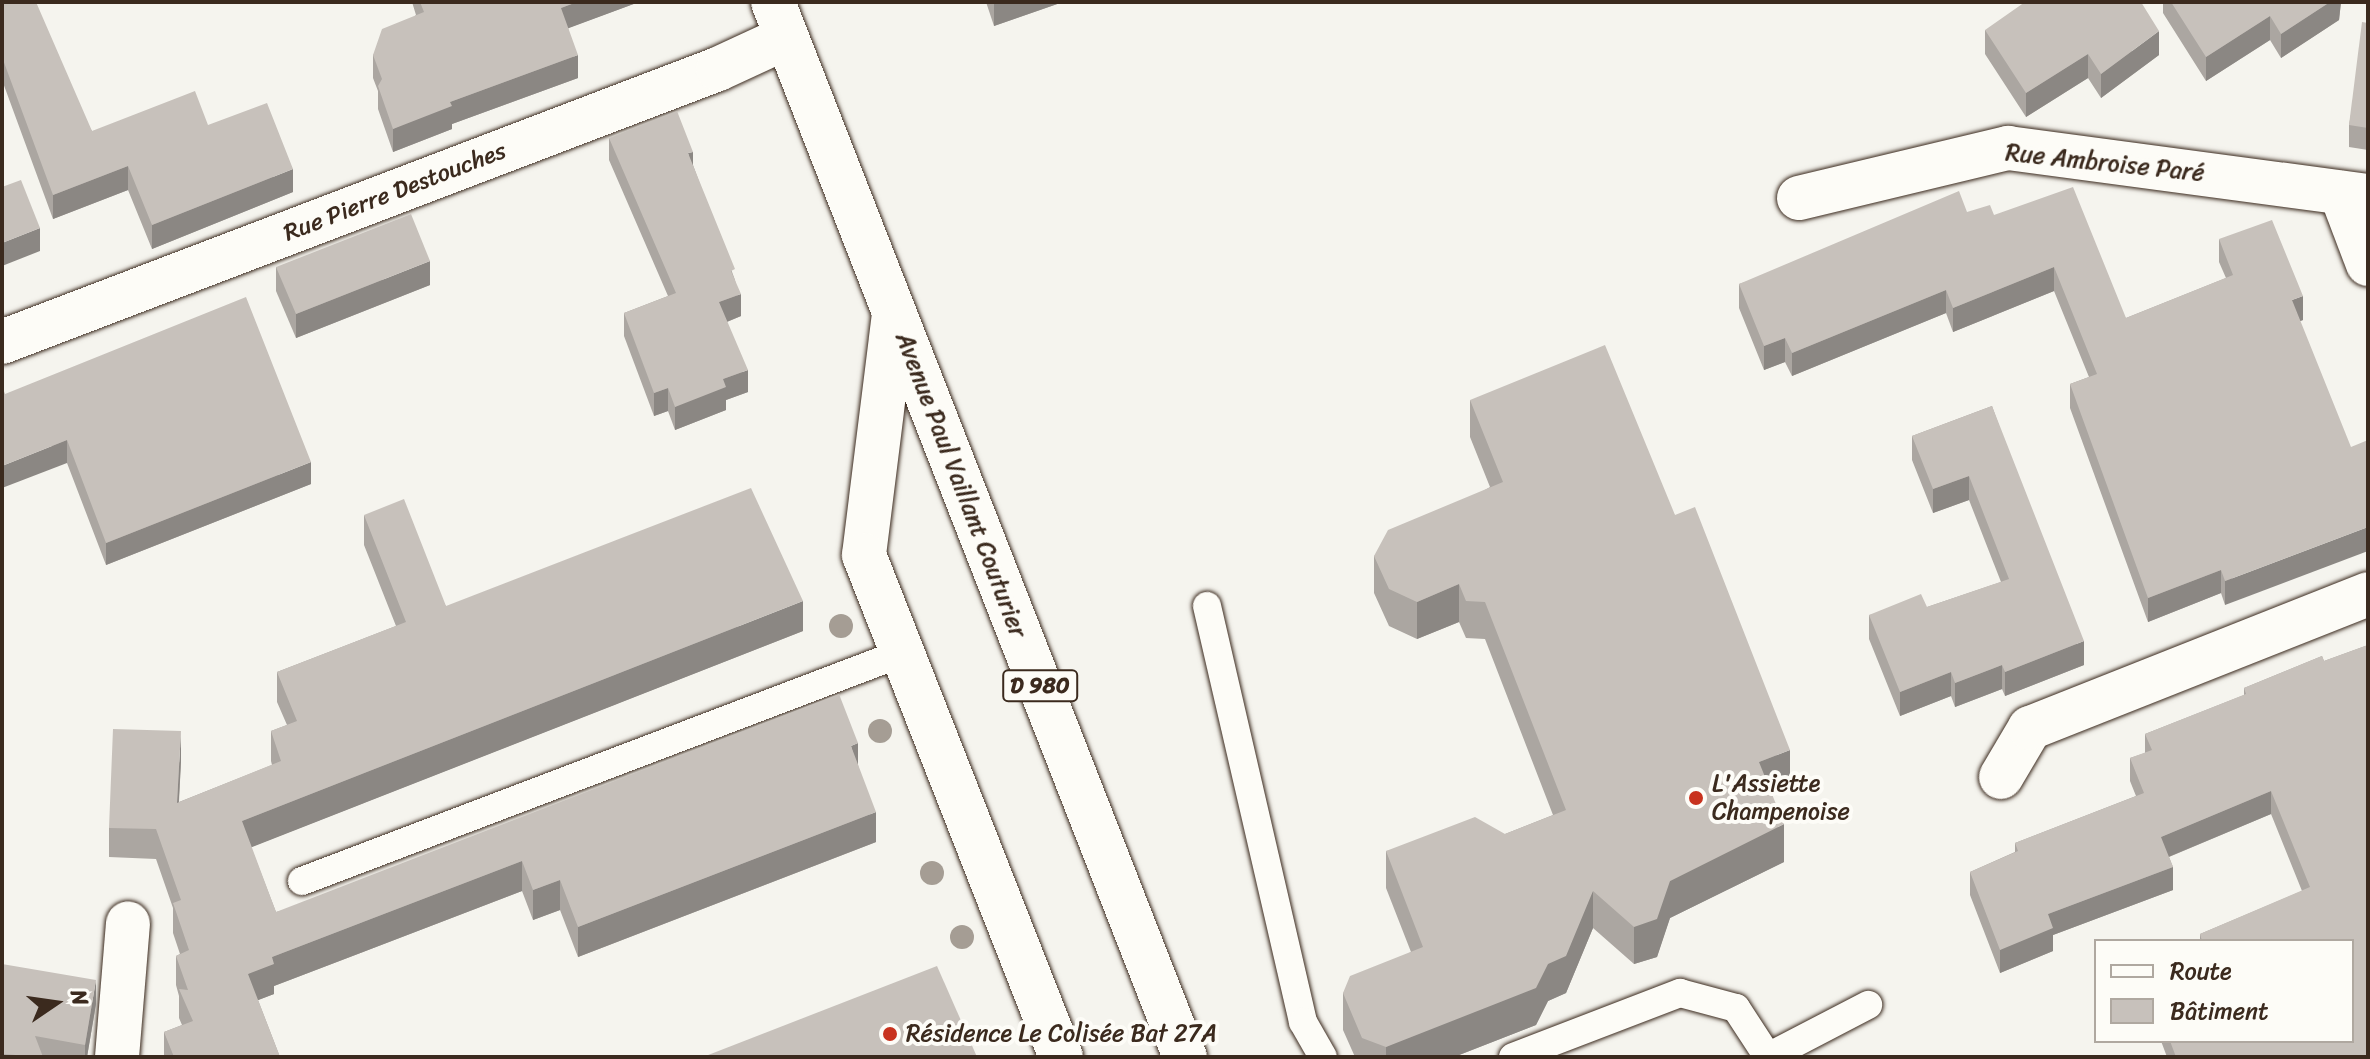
<!DOCTYPE html>
<html>
<head>
<meta charset="utf-8">
<style>
  body { margin:0 }
  #map { position:relative; width:2370px; height:1059px; overflow:hidden; background:#f5f4ee; font-family:Sriracha,sans-serif }
  div>[style] { position:absolute }
  [style*='--x'] { left:calc(var(--x)*1px); top:calc(var(--y)*1px); width:calc(var(--w)*1px); rotate:calc(var(--a)*1deg) }
  .roads { filter:drop-shadow(0 0 2px #3b2a1e) drop-shadow(0 0 2px #3b2a1e) }
  .lane>* { height:28px; margin:-14px; padding:0 14px; transform-origin:14px; border-radius:14px; background:#fdfcf7 }
  .street>* { height:44px; margin:-22px; padding:0 22px; transform-origin:22px; border-radius:22px; background:#fdfcf7 }
  .primary>* { height:44px; margin:-22px; padding:0 22px; transform-origin:22px; border-radius:22px; background:#fdfcf7 }
  .trees>* { width:24px; height:24px; margin:-12px; border-radius:50%; background:#a59d94 }
  .wall>* { inset:0; background:#aba6a1 }
  .shaded-wall>* { inset:0; background:#8b8783 }
  .building>* { inset:0; background:#c7c1bb }
  .dots>* { width:22px; height:22px; translate:-50% -50%; box-sizing:border-box; border:4px solid #fdfcf7; border-radius:50% }
  span { translate:-50% -50%; white-space:nowrap; text-align:center; line-height:1.15; -webkit-text-stroke:8px #fdfcf7; paint-order:stroke }
  .shield-label span { padding:2px 6px; background:#fdfcf7; border:2px solid; border-radius:6px; -webkit-text-stroke-width:0 }
  .shield-label { font-size:22px; color:#3b2a1e; font-weight:700 }
  .street-label { font-size:24px; color:#3b2a1e }
  .poi-label { font-size:24px; color:#3b2a1e }
  .left { translate:0 -50%; text-align:left }
  .frame { position:absolute; inset:0; border:4px solid #3b2a1e; pointer-events:none }
  .legend { position:absolute; left:2094px; top:939px; width:260px; height:104px; box-sizing:border-box; background:#fdfcf7; border:2px solid #afa8a0; margin:0; padding:10px 14px; list-style:none; font-size:24px; color:#3b2a1e }
  .legend li { display:flex; align-items:center; gap:16px; height:40px }
  .legend b { width:40px; border:2px solid #afa8a0 }
  .north { position:absolute; left:16px; top:963px; width:80px; height:80px; -webkit-text-stroke:6px #fdfcf7; paint-order:stroke; rotate:77deg; font-size:22px; font-weight:700; line-height:32px; text-align:center; color:#3b2a1e }
  .north::after { content:''; display:block; margin:auto; width:28px; height:36px; background:#3b2a1e; clip-path:polygon(50% 0,100% 100%,50% 72%,0 100%) }
</style>
</head>
<body>
<div id="map">
  <div class="roads">
    <div class="lane">
      <i style="--x:1207;--y:606;--w:427;--a:77"></i>
      <i style="--x:1303;--y:1022;--w:40;--a:60.3"></i>
      <i style="--x:302;--y:881;--w:642;--a:-20.81"></i>
      <i style="--x:1513;--y:1057;--w:179;--a:-21"></i>
      <i style="--x:1680;--y:993;--w:58;--a:15"></i>
      <i style="--x:1736;--y:1008;--w:59;--a:56.9"></i>
      <i style="--x:1768;--y:1057;--w:113;--a:-27.5"></i>
    </div>
    <div class="street">
      <i style="--x:2341;--y:193;--w:76;--a:69.2"></i>
      <i style="--x:1799;--y:198;--w:215;--a:-13.5"></i>
      <i style="--x:2008;--y:148;--w:363;--a:7.6"></i>
      <i style="--x:894;--y:314;--w:243;--a:97.1"></i>
      <i style="--x:864;--y:555;--w:539;--a:68.57"></i>
      <i style="--x:2;--y:342;--w:766;--a:-20.87"></i>
      <i style="--x:718;--y:69;--w:74;--a:-24.8"></i>
      <i style="--x:2001;--y:777;--w:57;--a:-59.4"></i>
      <i style="--x:2030;--y:728;--w:364;--a:-21.6"></i>
      <i style="--x:117;--y:1057;--w:134;--a:-85.3"></i>
    </div>
    <div class="primary">
      <i style="--x:773;--y:2;--w:1133;--a:68.67"></i>
    </div>
  </div>
  <div class="trees">
    <i style="left:841px;top:626px"></i>
    <i style="left:880px;top:731px"></i>
    <i style="left:932px;top:873px"></i>
    <i style="left:962px;top:937px"></i>
  </div>
  <div class="wall">
    <i style="clip-path:polygon(412px 2px,639px 2px,568px 28px,578px 78px,452px 124px,452px 129px,393px 152px,378px 109px,378px 91px,373px 78px,373px 55px,416px 15px)"></i>
    <i style="clip-path:polygon(986px 2px,1063px 2px,994px 26px)"></i>
    <i style="clip-path:polygon(2163px 2px,2341px 2px,2339px 20px,2281px 58px,2270px 40px,2206px 81px,2163px 13px)"></i>
    <i style="clip-path:polygon(2px 4px,92px 131px,208px 125px,293px 192px,152px 249px,128px 190px,53px 219px,2px 80px)"></i>
    <i style="clip-path:polygon(2368px 23px,2368px 150px,2349px 147px,2349px 125px)"></i>
    <i style="clip-path:polygon(1985px 30px,2159px 55px,2101px 98px,2088px 78px,2026px 117px,1985px 54px)"></i>
    <i style="clip-path:polygon(609px 138px,693px 165px,735px 280px,741px 316px,727px 322px,748px 392px,726px 400px,726px 410px,675px 430px,668px 411px,654px 416px,624px 336px,624px 313px,668px 296px,609px 160px)"></i>
    <i style="clip-path:polygon(1967px 212px,1994px 215px,2126px 318px,2226px 278px,2219px 262px,2219px 239px,2303px 320px,2300px 321px,2225px 605px,2221px 593px,2148px 622px,2070px 408px,2070px 384px,2089px 377px,2054px 291px,1953px 332px,1946px 313px,1792px 376px,1785px 362px,1764px 370px,1739px 308px,1739px 284px)"></i>
    <i style="clip-path:polygon(276px 267px,430px 285px,296px 338px,276px 291px)"></i>
    <i style="clip-path:polygon(5px 394px,311px 484px,106px 565px,67px 463px)"></i>
    <i style="clip-path:polygon(1470px 400px,1675px 515px,1790px 787px,1772px 794px,1784px 862px,1670px 918px,1657px 957px,1634px 964px,1593px 928px,1566px 993px,1548px 1001px,1536px 1025px,1454px 1057px,1355px 1057px,1343px 1030px,1343px 993px,1411px 952px,1386px 888px,1386px 851px,1505px 834px,1553px 815px,1485px 639px,1466px 638px,1459px 622px,1417px 639px,1389px 626px,1374px 593px,1374px 556px,1490px 487px,1470px 437px)"></i>
    <i style="clip-path:polygon(1992px 406px,2084px 665px,2005px 696px,2002px 689px,1955px 707px,1951px 696px,1900px 716px,1869px 639px,1869px 615px,1927px 607px,2001px 582px,1969px 500px,1933px 513px,1912px 460px,1912px 436px)"></i>
    <i style="clip-path:polygon(364px 515px,446px 606px,803px 631px,251px 847px,276px 912px,858px 765px,876px 842px,578px 957px,560px 910px,533px 920px,522px 891px,274px 986px,274px 994px,258px 1000px,280px 1057px,164px 1057px,164px 1032px,182px 1025px,179px 1018px,179px 996px,176px 985px,176px 956px,180px 954px,173px 933px,173px 908px,156px 859px,109px 857px,109px 828px,181px 761px,179px 802px,272px 765px,271px 761px,271px 731px,287px 725px,277px 702px,277px 672px,396px 626px,364px 545px)"></i>
    <i style="clip-path:polygon(2368px 645px,2368px 1057px,2167px 1057px,2161px 1041px,2352px 1041px,2352px 941px,2200px 941px,2200px 934px,2302px 891px,2271px 814px,2169px 857px,2173px 867px,2173px 890px,2053px 935px,2053px 951px,2000px 973px,1970px 895px,1970px 872px,2015px 852px,2015px 843px,2136px 796px,2130px 781px,2130px 758px,2145px 753px,2145px 734px,2244px 695px,2244px 688px,2322px 656px,2324px 661px)"></i>
    <i style="clip-path:polygon(2px 964px,96px 1004px,87px 1057px,2px 1057px)"></i>
  </div>
  <div class="shaded-wall">
    <i style="clip-path:polygon(577px 2px,639px 2px,561px 31px,561px 8px)"></i>
    <i style="clip-path:polygon(994px 2px,1063px 2px,994px 26px)"></i>
    <i style="clip-path:polygon(2330px 2px,2341px 2px,2339px 20px,2281px 58px,2281px 34px)"></i>
    <i style="clip-path:polygon(2270px 16px,2270px 40px,2206px 81px,2206px 57px)"></i>
    <i style="clip-path:polygon(2159px 31px,2159px 55px,2101px 98px,2101px 74px)"></i>
    <i style="clip-path:polygon(2088px 54px,2088px 78px,2026px 117px,2026px 93px)"></i>
    <i style="clip-path:polygon(578px 55px,578px 78px,452px 124px,452px 129px,393px 152px,393px 129px,450px 102px)"></i>
    <i style="clip-path:polygon(693px 152px,693px 174px,688px 153px)"></i>
    <i style="clip-path:polygon(128px 166px,128px 190px,53px 219px,53px 195px)"></i>
    <i style="clip-path:polygon(293px 169px,293px 192px,152px 249px,152px 225px)"></i>
    <i style="clip-path:polygon(40px 228px,40px 251px,2px 266px,2px 243px)"></i>
    <i style="clip-path:polygon(430px 261px,430px 285px,296px 338px,296px 314px)"></i>
    <i style="clip-path:polygon(2054px 267px,2054px 291px,1953px 332px,1953px 308px)"></i>
    <i style="clip-path:polygon(1946px 290px,1946px 313px,1792px 376px,1792px 353px)"></i>
    <i style="clip-path:polygon(741px 294px,741px 316px,719px 325px,719px 302px)"></i>
    <i style="clip-path:polygon(2303px 296px,2303px 320px,2292px 324px,2292px 300px)"></i>
    <i style="clip-path:polygon(1785px 338px,1785px 362px,1764px 370px,1764px 346px)"></i>
    <i style="clip-path:polygon(748px 370px,748px 392px,726px 400px,726px 410px,675px 430px,675px 407px,723px 379px)"></i>
    <i style="clip-path:polygon(668px 388px,668px 411px,654px 416px,654px 393px)"></i>
    <i style="clip-path:polygon(67px 440px,67px 463px,2px 488px,2px 466px)"></i>
    <i style="clip-path:polygon(311px 462px,311px 484px,106px 565px,106px 543px)"></i>
    <i style="clip-path:polygon(1969px 476px,1969px 500px,1933px 513px,1933px 489px)"></i>
    <i style="clip-path:polygon(2368px 527px,2368px 551px,2225px 605px,2225px 581px)"></i>
    <i style="clip-path:polygon(2221px 570px,2221px 593px,2148px 622px,2148px 598px)"></i>
    <i style="clip-path:polygon(4px 583px,4px 605px,2px 606px,2px 584px)"></i>
    <i style="clip-path:polygon(1459px 584px,1459px 622px,1417px 639px,1417px 602px)"></i>
    <i style="clip-path:polygon(803px 601px,803px 631px,242px 851px,242px 821px)"></i>
    <i style="clip-path:polygon(2084px 641px,2084px 665px,2005px 696px,2005px 672px)"></i>
    <i style="clip-path:polygon(2002px 665px,2002px 689px,1955px 707px,1955px 683px)"></i>
    <i style="clip-path:polygon(1951px 672px,1951px 696px,1900px 716px,1900px 692px)"></i>
    <i style="clip-path:polygon(181px 731px,181px 761px,177px 832px,177px 803px)"></i>
    <i style="clip-path:polygon(858px 743px,858px 773px,851px 746px)"></i>
    <i style="clip-path:polygon(1790px 750px,1790px 787px,1759px 799px,1759px 762px)"></i>
    <i style="clip-path:polygon(2271px 791px,2271px 814px,2161px 860px,2161px 837px)"></i>
    <i style="clip-path:polygon(876px 812px,876px 842px,578px 957px,578px 927px)"></i>
    <i style="clip-path:polygon(1784px 824px,1784px 862px,1670px 918px,1657px 957px,1634px 964px,1634px 927px,1670px 881px)"></i>
    <i style="clip-path:polygon(522px 861px,522px 891px,274px 986px,274px 994px,248px 1004px,248px 974px,272px 957px)"></i>
    <i style="clip-path:polygon(2173px 867px,2173px 890px,2053px 935px,2053px 951px,2000px 973px,2000px 950px,2048px 914px)"></i>
    <i style="clip-path:polygon(560px 880px,560px 910px,533px 920px,533px 890px)"></i>
    <i style="clip-path:polygon(1593px 891px,1593px 928px,1566px 993px,1548px 1001px,1536px 1025px,1454px 1057px,1386px 1057px,1386px 1047px,1548px 964px)"></i>
    <i style="clip-path:polygon(96px 980px,96px 1004px,87px 1057px,85px 1057px,85px 1045px)"></i>
  </div>
  <div class="building">
    <i style="clip-path:polygon(7px 2px,36px 2px,92px 131px,195px 91px,208px 125px,267px 103px,293px 169px,152px 225px,128px 166px,53px 195px,2px 57px,2px 4px)"></i>
    <i style="clip-path:polygon(420px 2px,577px 2px,561px 8px,578px 55px,450px 102px,452px 106px,393px 129px,378px 86px,382px 79px,373px 55px,382px 29px,424px 12px)"></i>
    <i style="clip-path:polygon(2025px 2px,2141px 2px,2159px 31px,2101px 74px,2088px 54px,2026px 93px,1985px 30px)"></i>
    <i style="clip-path:polygon(2171px 2px,2330px 2px,2281px 34px,2270px 16px,2206px 57px)"></i>
    <i style="clip-path:polygon(2362px 22px,2368px 23px,2368px 128px,2349px 125px)"></i>
    <i style="clip-path:polygon(677px 111px,693px 152px,688px 153px,735px 269px,731px 271px,741px 294px,719px 302px,748px 370px,723px 379px,726px 387px,675px 407px,668px 388px,654px 393px,624px 313px,676px 293px,609px 138px)"></i>
    <i style="clip-path:polygon(21px 180px,40px 228px,2px 243px,2px 187px)"></i>
    <i style="clip-path:polygon(2073px 187px,2126px 318px,2233px 275px,2219px 239px,2272px 220px,2303px 296px,2292px 300px,2351px 447px,2368px 440px,2368px 527px,2225px 581px,2221px 570px,2148px 598px,2070px 384px,2097px 374px,2054px 267px,1953px 308px,1946px 290px,1792px 353px,1785px 338px,1764px 346px,1739px 284px,1959px 191px,1967px 212px,1990px 205px,1994px 215px)"></i>
    <i style="clip-path:polygon(411px 214px,430px 261px,296px 314px,276px 267px)"></i>
    <i style="clip-path:polygon(246px 297px,311px 462px,106px 543px,67px 440px,2px 466px,2px 386px,5px 394px)"></i>
    <i style="clip-path:polygon(1605px 345px,1675px 515px,1695px 507px,1790px 750px,1759px 762px,1784px 824px,1670px 881px,1657px 919px,1634px 927px,1593px 891px,1566px 956px,1548px 964px,1536px 988px,1386px 1047px,1362px 1038px,1343px 993px,1350px 976px,1423px 947px,1386px 851px,1475px 817px,1505px 834px,1566px 810px,1485px 602px,1466px 601px,1459px 584px,1417px 602px,1389px 589px,1374px 556px,1388px 530px,1503px 482px,1470px 400px)"></i>
    <i style="clip-path:polygon(1992px 406px,2084px 641px,2005px 672px,2002px 665px,1955px 683px,1951px 672px,1900px 692px,1869px 615px,1921px 594px,1927px 607px,2009px 579px,1969px 476px,1933px 489px,1912px 436px)"></i>
    <i style="clip-path:polygon(751px 488px,803px 601px,242px 821px,276px 912px,839px 694px,858px 743px,851px 746px,876px 812px,578px 927px,560px 880px,533px 890px,522px 861px,272px 957px,274px 964px,248px 974px,280px 1057px,174px 1057px,164px 1032px,193px 1021px,179px 989px,188px 990px,176px 956px,189px 950px,173px 903px,181px 900px,156px 829px,109px 828px,113px 729px,181px 731px,177px 803px,281px 761px,271px 731px,297px 721px,277px 672px,406px 622px,364px 515px,404px 499px,446px 606px)"></i>
    <i style="clip-path:polygon(2368px 645px,2368px 1057px,2176px 1057px,2170px 1041px,2352px 1041px,2352px 941px,2202px 941px,2200px 934px,2310px 887px,2271px 791px,2161px 837px,2173px 867px,2048px 914px,2053px 928px,2000px 950px,1970px 872px,2018px 851px,2015px 843px,2144px 793px,2130px 758px,2152px 750px,2145px 734px,2246px 694px,2244px 688px,2322px 656px,2324px 661px)"></i>
    <i style="clip-path:polygon(2px 964px,96px 980px,85px 1045px,35px 1036px,43px 1057px,2px 1054px)"></i>
    <i style="clip-path:polygon(937px 966px,977px 1057px,703px 1057px)"></i>
  </div>
  <div class="dots">
    <i style="left:1696px;top:798px;background:#c8321e"></i>
    <i style="left:890px;top:1034px;background:#c8321e"></i>
  </div>
  <div class="shield-label">
    <span style="left:1040px;top:686px">D 980</span>
  </div>
  <div class="street-label">
    <span style="left:2105px;top:163px;rotate:6deg">Rue Ambroise Paré</span>
    <span style="left:395px;top:192px;rotate:-21deg">Rue Pierre Destouches</span>
    <span style="left:961px;top:485px;rotate:69deg">Avenue Paul Vaillant Couturier</span>
  </div>
  <div class="poi-label">
    <span class="left" style="left:1712px;top:798px">L'Assiette<br>Champenoise</span>
    <span class="left" style="left:906px;top:1034px">Résidence Le Colisée Bat 27A</span>
  </div>
  <div class="frame"></div>
  <ul class="legend">
  <li><b style="height:10px;background:#fdfcf7"></b>Route</li>
  <li><b style="height:22px;background:#c7c1bb"></b>Bâtiment</li>
  </ul>
  <div class="north">N</div>
</div>
</body>
</html>
